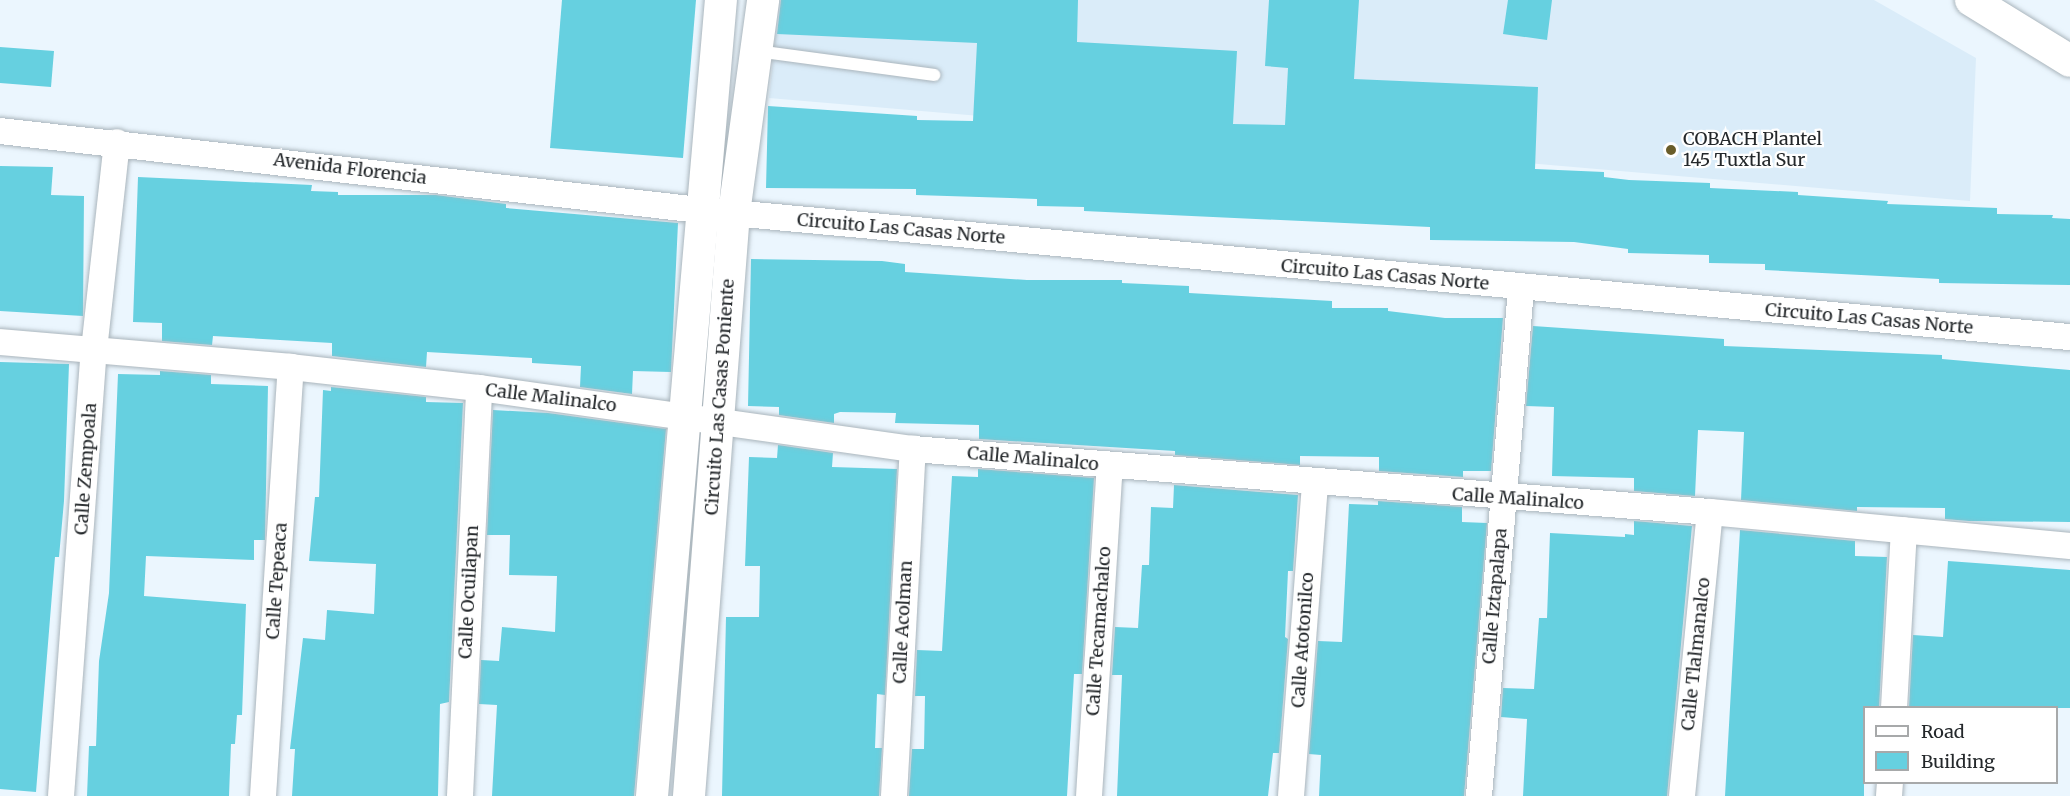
<!DOCTYPE html>
<html>
<head>
<meta charset="utf-8">
<style>
  body { margin:0 }
  #map { position:relative; width:2070px; height:796px; overflow:hidden; background:#ebf6fe; font-family:Merriweather,serif }
  div>[style] { position:absolute }
  [style*='--x'] { left:calc(var(--x)*1px); top:calc(var(--y)*1px); width:calc(var(--w)*1px); rotate:calc(var(--a)*1deg) }
  .built>* { inset:0; background:#daecf9 }
  .building>* { inset:0; background:#66d0e0 }
  .roads { filter:drop-shadow(0 0 2px #aab5bc) drop-shadow(0 0 2px #aab5bc) }
  .service>* { height:12px; margin:-6px; padding:0 6px; transform-origin:6px; border-radius:6px; background:#fff }
  .minor>* { height:26px; margin:-13px; padding:0 13px; transform-origin:13px; border-radius:13px; background:#fff }
  .tertiary>* { height:32px; margin:-16px; padding:0 16px; transform-origin:16px; border-radius:16px; background:#fff }
  .dots>* { width:16px; height:16px; translate:-50% -50%; box-sizing:border-box; border:3px solid #fff; border-radius:50% }
  span { translate:-50% -50%; white-space:nowrap; text-align:center; line-height:1.15; -webkit-text-stroke:4.5px #fff; paint-order:stroke }
  .poi-label { font-size:18px; color:#24282b }
  .left { translate:0 -50%; text-align:left }
  .street-label { font-size:18px; color:#24282b }
  .legend { position:absolute; left:1863px; top:706px; width:195px; height:78px; box-sizing:border-box; background:#fff; border:2px solid #a7a9aa; margin:0; padding:8px 10px; list-style:none; font-size:18px; color:#24282b }
  .legend li { display:flex; align-items:center; gap:12px; height:30px }
  .legend b { width:30px; border:2px solid #a7a9aa }
</style>
</head>
<body>
<div id="map">
  <div class="built">
    <i style="clip-path:polygon(779px 0,1874px 0,1976px 58px,1970px 201px,769px 98px)"></i>
  </div>
  <div class="building">
    <i style="clip-path:polygon(562px 0,696px 0,683px 158px,550px 148px)"></i>
    <i style="clip-path:polygon(781px 0,1078px 0,1077px 42px,1237px 51px,1233px 124px,1285px 125px,1288px 68px,1265px 66px,1269px 0,1359px 0,1354px 79px,1538px 87px,1535px 169px,1604px 172px,1604px 177px,1629px 180px,1710px 183px,1710px 188px,1798px 192px,1798px 195px,1888px 201px,1887px 204px,1997px 208px,1997px 214px,2053px 215px,2052px 218px,2070px 219px,2070px 285px,1939px 283px,1939px 279px,1765px 270px,1765px 264px,1709px 263px,1709px 255px,1628px 253px,1628px 249px,1574px 242px,1430px 240px,1430px 227px,1084px 211px,1084px 207px,1037px 206px,1037px 199px,916px 195px,916px 189px,766px 188px,768px 106px,917px 116px,917px 120px,973px 121px,977px 43px,777px 34px)"></i>
    <i style="clip-path:polygon(1508px 0,1552px 0,1547px 40px,1503px 34px)"></i>
    <i style="clip-path:polygon(0 47px,54px 51px,51px 87px,0 83px)"></i>
    <i style="clip-path:polygon(0 166px,53px 167px,51px 195px,84px 196px,83px 316px,0 311px)"></i>
    <i style="clip-path:polygon(138px 177px,312px 185px,311px 191px,338px 192px,338px 195px,436px 195px,506px 204px,506px 208px,678px 223px,671px 372px,633px 371px,632px 394px,580px 387px,581px 366px,532px 363px,532px 358px,427px 352px,426px 367px,332px 356px,332px 343px,213px 336px,212px 345px,162px 341px,162px 323px,133px 322px)"></i>
    <i style="clip-path:polygon(751px 259px,882px 261px,905px 264px,905px 272px,1027px 280px,1122px 280px,1122px 283px,1189px 286px,1189px 293px,1332px 301px,1332px 308px,1388px 308px,1388px 311px,1445px 318px,1503px 318px,1491px 471px,1463px 471px,1463px 477px,1379px 471px,1379px 457px,1300px 456px,1300px 465px,1175px 455px,1175px 451px,979px 439px,979px 425px,895px 423px,896px 413px,840px 412px,834px 414px,834px 423px,779px 415px,779px 407px,748px 406px)"></i>
    <i style="clip-path:polygon(1533px 326px,1724px 339px,1724px 346px,1942px 355px,1942px 359px,2070px 370px,2070px 522px,1969px 521px,1945px 519px,1945px 508px,1857px 507px,1857px 511px,1741px 500px,1744px 432px,1698px 430px,1695px 496px,1634px 491px,1634px 478px,1552px 476px,1554px 407px,1526px 406px)"></i>
    <i style="clip-path:polygon(0 362px,69px 364px,64px 501px,59px 557px,55px 557px,36px 792px,0 789px)"></i>
    <i style="clip-path:polygon(160px 371px,211px 375px,211px 384px,268px 386px,265px 540px,254px 540px,254px 560px,146px 556px,144px 596px,246px 604px,242px 715px,237px 715px,235px 744px,231px 744px,229px 796px,87px 796px,89px 746px,96px 746px,99px 661px,109px 593px,118px 374px,160px 375px)"></i>
    <i style="clip-path:polygon(331px 387px,426px 397px,426px 402px,463px 403px,449px 702px,440px 704px,438px 796px,292px 796px,295px 749px,290px 749px,303px 638px,325px 640px,327px 610px,374px 614px,376px 564px,309px 561px,315px 497px,319px 497px,323px 390px,331px 391px)"></i>
    <i style="clip-path:polygon(493px 410px,548px 413px,666px 429px,634px 796px,492px 796px,497px 705px,479px 704px,481px 660px,499px 661px,502px 627px,555px 632px,557px 576px,509px 575px,510px 535px,487px 535px)"></i>
    <i style="clip-path:polygon(778px 445px,833px 453px,832px 467px,897px 469px,885px 695px,877px 694px,875px 748px,882px 748px,879px 796px,722px 796px,726px 617px,759px 617px,760px 566px,745px 566px,749px 457px,777px 458px)"></i>
    <i style="clip-path:polygon(978px 469px,1094px 478px,1082px 674px,1074px 674px,1067px 796px,909px 796px,912px 749px,924px 749px,925px 696px,915px 696px,917px 650px,942px 651px,952px 476px,978px 477px)"></i>
    <i style="clip-path:polygon(1174px 485px,1298px 495px,1293px 571px,1288px 571px,1285px 637px,1288px 639px,1279px 753px,1273px 753px,1268px 796px,1117px 796px,1122px 675px,1112px 675px,1115px 627px,1138px 628px,1142px 565px,1149px 565px,1151px 507px,1173px 508px)"></i>
    <i style="clip-path:polygon(1378px 501px,1462px 507px,1462px 522px,1487px 523px,1464px 796px,1319px 796px,1321px 755px,1309px 754px,1318px 641px,1342px 642px,1349px 504px,1378px 505px)"></i>
    <i style="clip-path:polygon(1634px 521px,1692px 526px,1667px 796px,1523px 796px,1527px 719px,1501px 717px,1503px 688px,1534px 689px,1539px 618px,1547px 618px,1550px 533px,1625px 537px,1625px 534px,1634px 535px)"></i>
    <i style="clip-path:polygon(1740px 530px,1855px 541px,1855px 556px,1887px 557px,1879px 708px,1864px 708px,1864px 796px,1725px 796px)"></i>
    <i style="clip-path:polygon(1948px 561px,2070px 570px,2070px 708px,1909px 708px,1913px 635px,1943px 637px)"></i>
  </div>
  <div class="roads">
    <div class="service">
      <i style="--x:757;--y:51;--w:179;--a:7.7"></i>
    </div>
    <div class="minor">
      <i style="--x:0;--y:131;--w:704;--a:6.44"></i>
      <i style="--x:700;--y:210;--w:1376;--a:5.3"></i>
      <i style="--x:0;--y:342;--w:292;--a:4.9"></i>
      <i style="--x:291;--y:367;--w:189;--a:6.4"></i>
      <i style="--x:479;--y:388;--w:438;--a:8"></i>
      <i style="--x:913;--y:449;--w:799;--a:4.52"></i>
      <i style="--x:1710;--y:512;--w:362;--a:5.4"></i>
      <i style="--x:1894;--y:708;--w:178;--a:-86.8"></i>
      <i style="--x:61;--y:796;--w:447;--a:-85.8"></i>
      <i style="--x:94;--y:350;--w:209;--a:-83.7"></i>
      <i style="--x:263;--y:796;--w:430;--a:-86.3"></i>
      <i style="--x:460;--y:796;--w:408;--a:-87.3"></i>
      <i style="--x:894;--y:796;--w:348;--a:-86.9"></i>
      <i style="--x:1089;--y:796;--w:331;--a:-86.4"></i>
      <i style="--x:1291;--y:796;--w:314;--a:-85.6"></i>
      <i style="--x:1479;--y:796;--w:510;--a:-85.27"></i>
      <i style="--x:1682;--y:796;--w:285;--a:-84.4"></i>
      <i style="--x:1889;--y:796;--w:14;--a:-86"></i>
    </div>
    <div class="tertiary">
      <i style="--x:1971;--y:0;--w:116;--a:31.6"></i>
      <i style="--x:652;--y:796;--w:799;--a:-85.05"></i>
      <i style="--x:689;--y:796;--w:585;--a:-85.59"></i>
      <i style="--x:734;--y:213;--w:215;--a:-82.2"></i>
    </div>
  </div>
  <div class="dots">
    <i style="left:1671px;top:150px;background:#695d2a"></i>
  </div>
  <div class="poi-label">
    <span class="left" style="left:1683px;top:150px">COBACH Plantel<br>145 Tuxtla Sur</span>
  </div>
  <div class="street-label">
    <span style="left:350px;top:169px;rotate:7deg">Avenida Florencia</span>
    <span style="left:901px;top:229px;rotate:5deg">Circuito Las Casas Norte</span>
    <span style="left:1385px;top:275px;rotate:5deg">Circuito Las Casas Norte</span>
    <span style="left:1869px;top:319px;rotate:5deg">Circuito Las Casas Norte</span>
    <span style="left:720px;top:397px;rotate:-86deg">Circuito Las Casas Poniente</span>
    <span style="left:551px;top:398px;rotate:7deg">Calle Malinalco</span>
    <span style="left:1033px;top:459px;rotate:5deg">Calle Malinalco</span>
    <span style="left:86px;top:469px;rotate:-86deg">Calle Zempoala</span>
    <span style="left:1518px;top:499px;rotate:4deg">Calle Malinalco</span>
    <span style="left:277px;top:581px;rotate:-86deg">Calle Tepeaca</span>
    <span style="left:469px;top:592px;rotate:-87deg">Calle Ocuilapan</span>
    <span style="left:1495px;top:596px;rotate:-85deg">Calle Iztapalapa</span>
    <span style="left:903px;top:622px;rotate:-87deg">Calle Acolman</span>
    <span style="left:1099px;top:631px;rotate:-86deg">Calle Tecamachalco</span>
    <span style="left:1303px;top:640px;rotate:-86deg">Calle Atotonilco</span>
    <span style="left:1696px;top:654px;rotate:-84deg">Calle Tlalmanalco</span>
  </div>
  <ul class="legend">
  <li><b style="height:8px;background:#fff"></b>Road</li>
  <li><b style="height:16px;background:#66d0e0"></b>Building</li>
  </ul>
</div>
</body>
</html>
